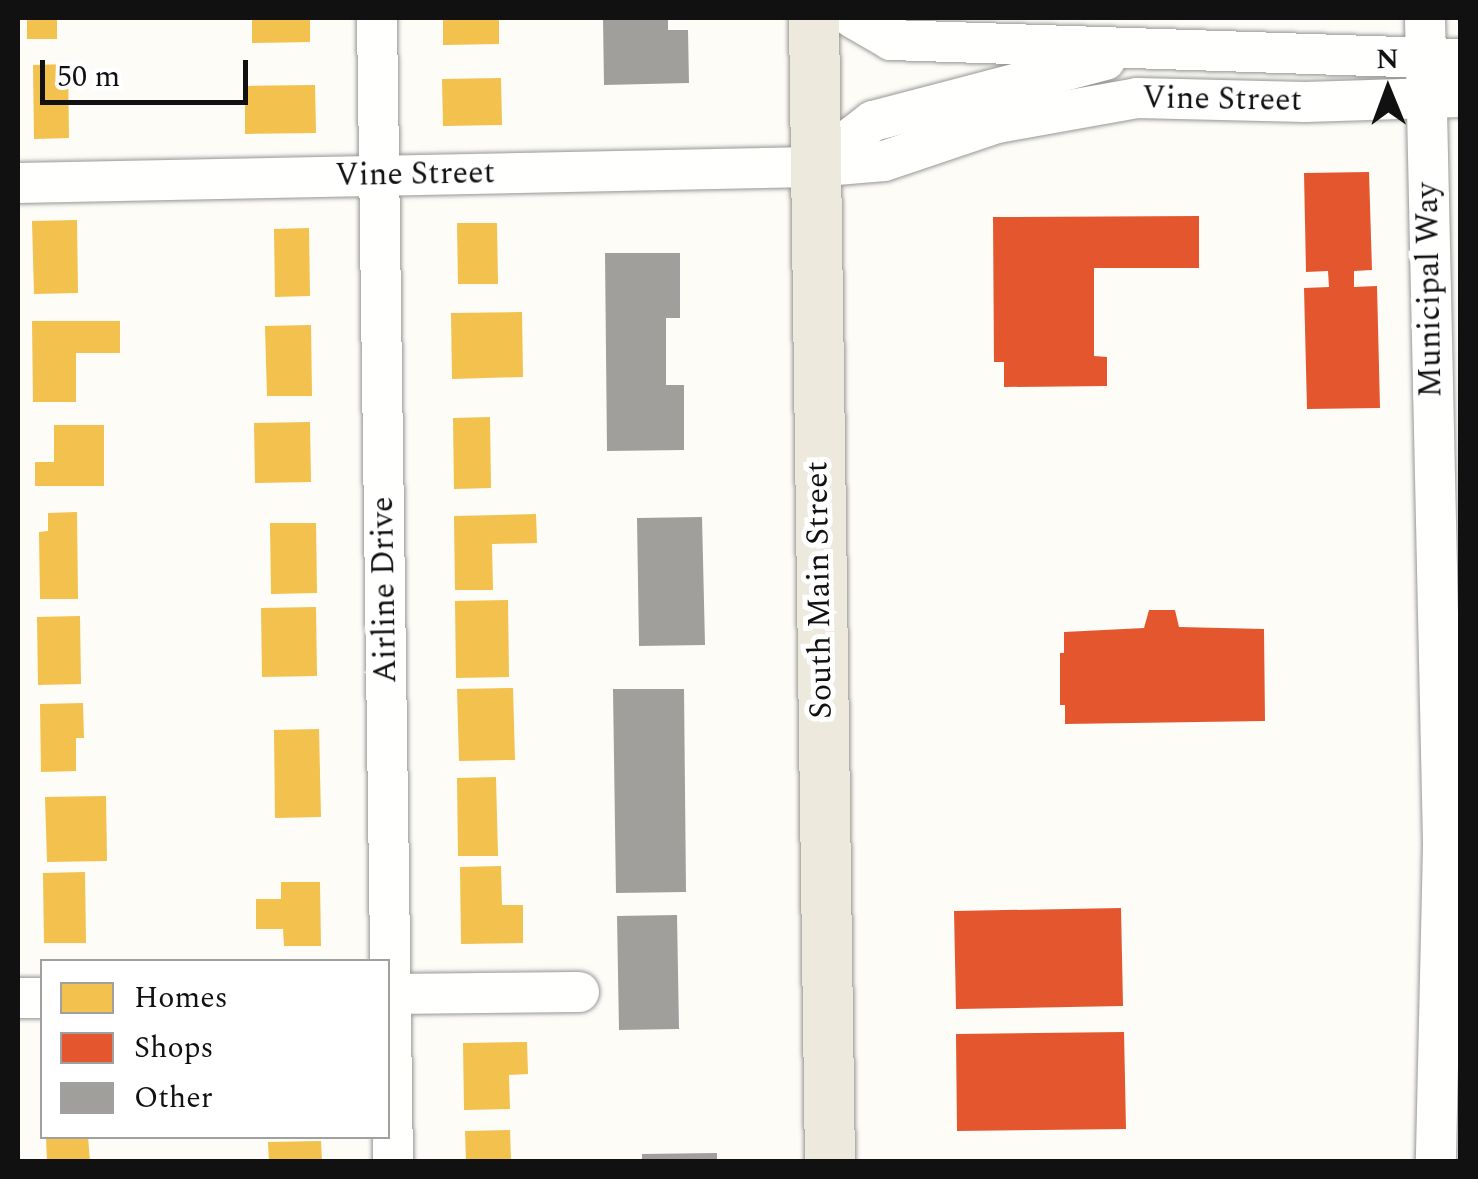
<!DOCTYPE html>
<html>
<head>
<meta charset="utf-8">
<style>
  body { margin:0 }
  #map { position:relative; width:1478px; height:1179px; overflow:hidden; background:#fdfcf7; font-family:Spectral,serif }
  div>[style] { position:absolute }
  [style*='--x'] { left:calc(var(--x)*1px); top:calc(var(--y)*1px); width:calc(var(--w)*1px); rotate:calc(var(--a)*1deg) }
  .homes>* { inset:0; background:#f2c14e }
  .shops>* { inset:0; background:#e4572e }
  .building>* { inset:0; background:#a19f9c }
  .roads { filter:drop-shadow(0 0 2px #979795) drop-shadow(0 0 2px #979795) }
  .minor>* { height:40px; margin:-20px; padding:0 20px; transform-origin:20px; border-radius:20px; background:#fffffe }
  .major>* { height:50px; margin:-25px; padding:0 25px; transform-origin:25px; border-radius:25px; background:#ede9dc }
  span { translate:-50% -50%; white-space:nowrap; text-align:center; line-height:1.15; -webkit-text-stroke:10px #fff; paint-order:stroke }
  .street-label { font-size:32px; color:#111 }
  .frame { position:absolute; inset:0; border:20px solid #111; pointer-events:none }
  .legend { position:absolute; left:40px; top:959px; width:350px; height:180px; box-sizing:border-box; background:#fff; border:2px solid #a0a0a0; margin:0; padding:12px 18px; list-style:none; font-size:30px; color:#111 }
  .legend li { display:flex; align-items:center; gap:20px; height:50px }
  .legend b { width:50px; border:2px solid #a0a0a0 }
  .north { position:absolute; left:1338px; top:40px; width:100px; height:100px; -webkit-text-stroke:8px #fff; paint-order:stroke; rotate:359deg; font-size:28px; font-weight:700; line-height:40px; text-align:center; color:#111 }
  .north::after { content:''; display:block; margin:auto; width:35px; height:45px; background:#111; clip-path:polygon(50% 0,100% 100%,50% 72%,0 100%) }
  .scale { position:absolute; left:40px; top:60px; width:208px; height:45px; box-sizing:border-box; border:5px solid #111; border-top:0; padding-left:12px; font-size:30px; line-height:35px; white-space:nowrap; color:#111; -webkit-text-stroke:8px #fff; paint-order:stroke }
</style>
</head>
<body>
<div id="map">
  <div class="homes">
    <i style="clip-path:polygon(27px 18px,57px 18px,57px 39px,27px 39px)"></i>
    <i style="clip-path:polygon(252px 18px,310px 18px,310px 42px,252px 43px)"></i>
    <i style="clip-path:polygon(443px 18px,499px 18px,499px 44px,443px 45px)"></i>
    <i style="clip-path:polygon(68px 64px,69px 138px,34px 139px,33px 65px)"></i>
    <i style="clip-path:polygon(501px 78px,502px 125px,443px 126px,442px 79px)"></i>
    <i style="clip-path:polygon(315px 85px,316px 133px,245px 134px,245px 86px)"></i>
    <i style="clip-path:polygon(77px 220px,78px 293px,34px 294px,32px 221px)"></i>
    <i style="clip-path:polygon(457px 223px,497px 223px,498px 284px,458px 284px)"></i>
    <i style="clip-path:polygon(309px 228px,310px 296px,275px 297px,274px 229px)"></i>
    <i style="clip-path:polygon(522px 312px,523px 377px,452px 379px,451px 313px)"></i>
    <i style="clip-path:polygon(32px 321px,120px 321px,120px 353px,76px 353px,76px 402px,33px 402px)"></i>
    <i style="clip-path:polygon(311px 325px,312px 396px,267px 396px,265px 326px)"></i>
    <i style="clip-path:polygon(490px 417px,491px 488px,454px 489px,453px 418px)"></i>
    <i style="clip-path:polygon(310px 422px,311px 482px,255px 483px,254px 423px)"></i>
    <i style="clip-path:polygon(54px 425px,104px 425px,104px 486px,35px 486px,35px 462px,54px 462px)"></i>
    <i style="clip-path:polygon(77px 512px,78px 599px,40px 599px,39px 532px,48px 531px,48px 513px)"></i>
    <i style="clip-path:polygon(536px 514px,537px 543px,492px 544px,493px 590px,455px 590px,454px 516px)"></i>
    <i style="clip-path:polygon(270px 523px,316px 523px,317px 593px,271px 594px)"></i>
    <i style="clip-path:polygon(508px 600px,509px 677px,456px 678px,455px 601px)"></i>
    <i style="clip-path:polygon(316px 607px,317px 676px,262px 677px,261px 608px)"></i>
    <i style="clip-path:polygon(80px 616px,81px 684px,38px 685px,37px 617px)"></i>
    <i style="clip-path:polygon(513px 688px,515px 760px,459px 761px,457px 689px)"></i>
    <i style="clip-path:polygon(83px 703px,84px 738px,76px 738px,76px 771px,41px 772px,40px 704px)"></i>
    <i style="clip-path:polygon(319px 729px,321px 817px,275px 818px,274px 730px)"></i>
    <i style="clip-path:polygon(496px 777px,498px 856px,458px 856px,457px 778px)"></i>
    <i style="clip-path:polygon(106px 796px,107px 861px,47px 862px,45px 797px)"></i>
    <i style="clip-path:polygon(501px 866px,502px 905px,523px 905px,523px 943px,461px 944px,460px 867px)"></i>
    <i style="clip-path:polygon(85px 872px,86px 943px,44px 943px,43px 873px)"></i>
    <i style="clip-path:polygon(281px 882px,320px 882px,321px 946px,284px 946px,283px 929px,256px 929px,256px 899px,281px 899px)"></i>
    <i style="clip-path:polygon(527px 1042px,528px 1074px,509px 1075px,510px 1109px,464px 1110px,463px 1043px)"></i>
    <i style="clip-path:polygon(510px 1130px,511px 1162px,466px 1162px,465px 1131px)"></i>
    <i style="clip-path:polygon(88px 1136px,90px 1162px,47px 1162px,46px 1137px)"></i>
    <i style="clip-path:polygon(321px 1141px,322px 1162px,269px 1162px,268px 1142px)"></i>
  </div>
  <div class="shops">
    <i style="clip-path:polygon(1369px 172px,1372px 270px,1354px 271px,1354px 287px,1377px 286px,1380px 408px,1307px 409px,1304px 288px,1329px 287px,1328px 271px,1306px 272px,1304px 173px)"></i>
    <i style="clip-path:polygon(1199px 216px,1199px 268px,1094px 268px,1094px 356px,1107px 357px,1107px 386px,1004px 387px,1004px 362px,994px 362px,993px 217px)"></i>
    <i style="clip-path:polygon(1149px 610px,1175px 610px,1179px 627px,1264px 629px,1265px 721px,1065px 724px,1065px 705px,1060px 705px,1060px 653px,1064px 653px,1064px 632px,1144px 628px)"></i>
    <i style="clip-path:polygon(1121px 908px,1123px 1006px,956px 1009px,954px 911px)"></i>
    <i style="clip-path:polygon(1124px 1032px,1126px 1129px,957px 1131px,956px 1034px)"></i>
  </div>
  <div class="building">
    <i style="clip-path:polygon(668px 18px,668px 30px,688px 30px,689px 83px,604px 85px,603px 19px)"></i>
    <i style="clip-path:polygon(605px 253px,680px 253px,680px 318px,666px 318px,666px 385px,684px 385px,684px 450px,607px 451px)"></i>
    <i style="clip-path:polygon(702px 517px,705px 645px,639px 646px,637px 518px)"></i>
    <i style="clip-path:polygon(613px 689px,684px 689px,686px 892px,616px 893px)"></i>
    <i style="clip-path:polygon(677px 915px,679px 1029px,619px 1030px,617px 916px)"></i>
    <i style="clip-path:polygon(717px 1153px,717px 1162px,642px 1162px,642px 1154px)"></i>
  </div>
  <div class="roads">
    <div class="minor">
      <i style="--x:377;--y:18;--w:1144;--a:89.2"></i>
      <i style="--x:853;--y:18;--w:44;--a:30.1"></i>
      <i style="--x:891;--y:40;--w:569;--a:1.91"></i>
      <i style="--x:1425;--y:18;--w:827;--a:88.75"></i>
      <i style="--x:1443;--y:845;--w:317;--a:91.3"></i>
      <i style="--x:813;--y:167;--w:76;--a:-37.5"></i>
      <i style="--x:873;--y:121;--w:240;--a:-14.7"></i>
      <i style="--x:18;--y:183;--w:795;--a:-1.15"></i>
      <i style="--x:813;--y:167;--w:71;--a:-4.8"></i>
      <i style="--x:884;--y:161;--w:119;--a:-18.6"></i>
      <i style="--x:997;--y:123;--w:142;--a:-10.1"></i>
      <i style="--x:1137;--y:98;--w:168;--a:1.4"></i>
      <i style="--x:1305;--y:102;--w:155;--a:-1.8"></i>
      <i style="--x:388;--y:994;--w:191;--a:-0.6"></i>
      <i style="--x:18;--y:998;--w:24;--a:0"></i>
    </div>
    <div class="major">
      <i style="--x:814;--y:18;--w:1144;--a:89.2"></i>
    </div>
  </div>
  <div class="street-label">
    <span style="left:1222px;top:100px;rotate:1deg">Vine Street</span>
    <span style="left:415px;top:175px;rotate:-1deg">Vine Street</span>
    <span style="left:1430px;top:290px;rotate:-91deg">Municipal Way</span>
    <span style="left:385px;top:590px;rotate:-91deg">Airline Drive</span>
    <span style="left:820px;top:590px;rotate:-91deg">South Main Street</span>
  </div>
  <div class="frame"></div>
  <ul class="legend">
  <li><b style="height:28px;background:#f2c14e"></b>Homes</li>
  <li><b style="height:28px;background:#e4572e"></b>Shops</li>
  <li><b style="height:28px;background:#a19f9c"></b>Other</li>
  </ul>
  <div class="north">N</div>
  <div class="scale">50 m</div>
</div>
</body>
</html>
